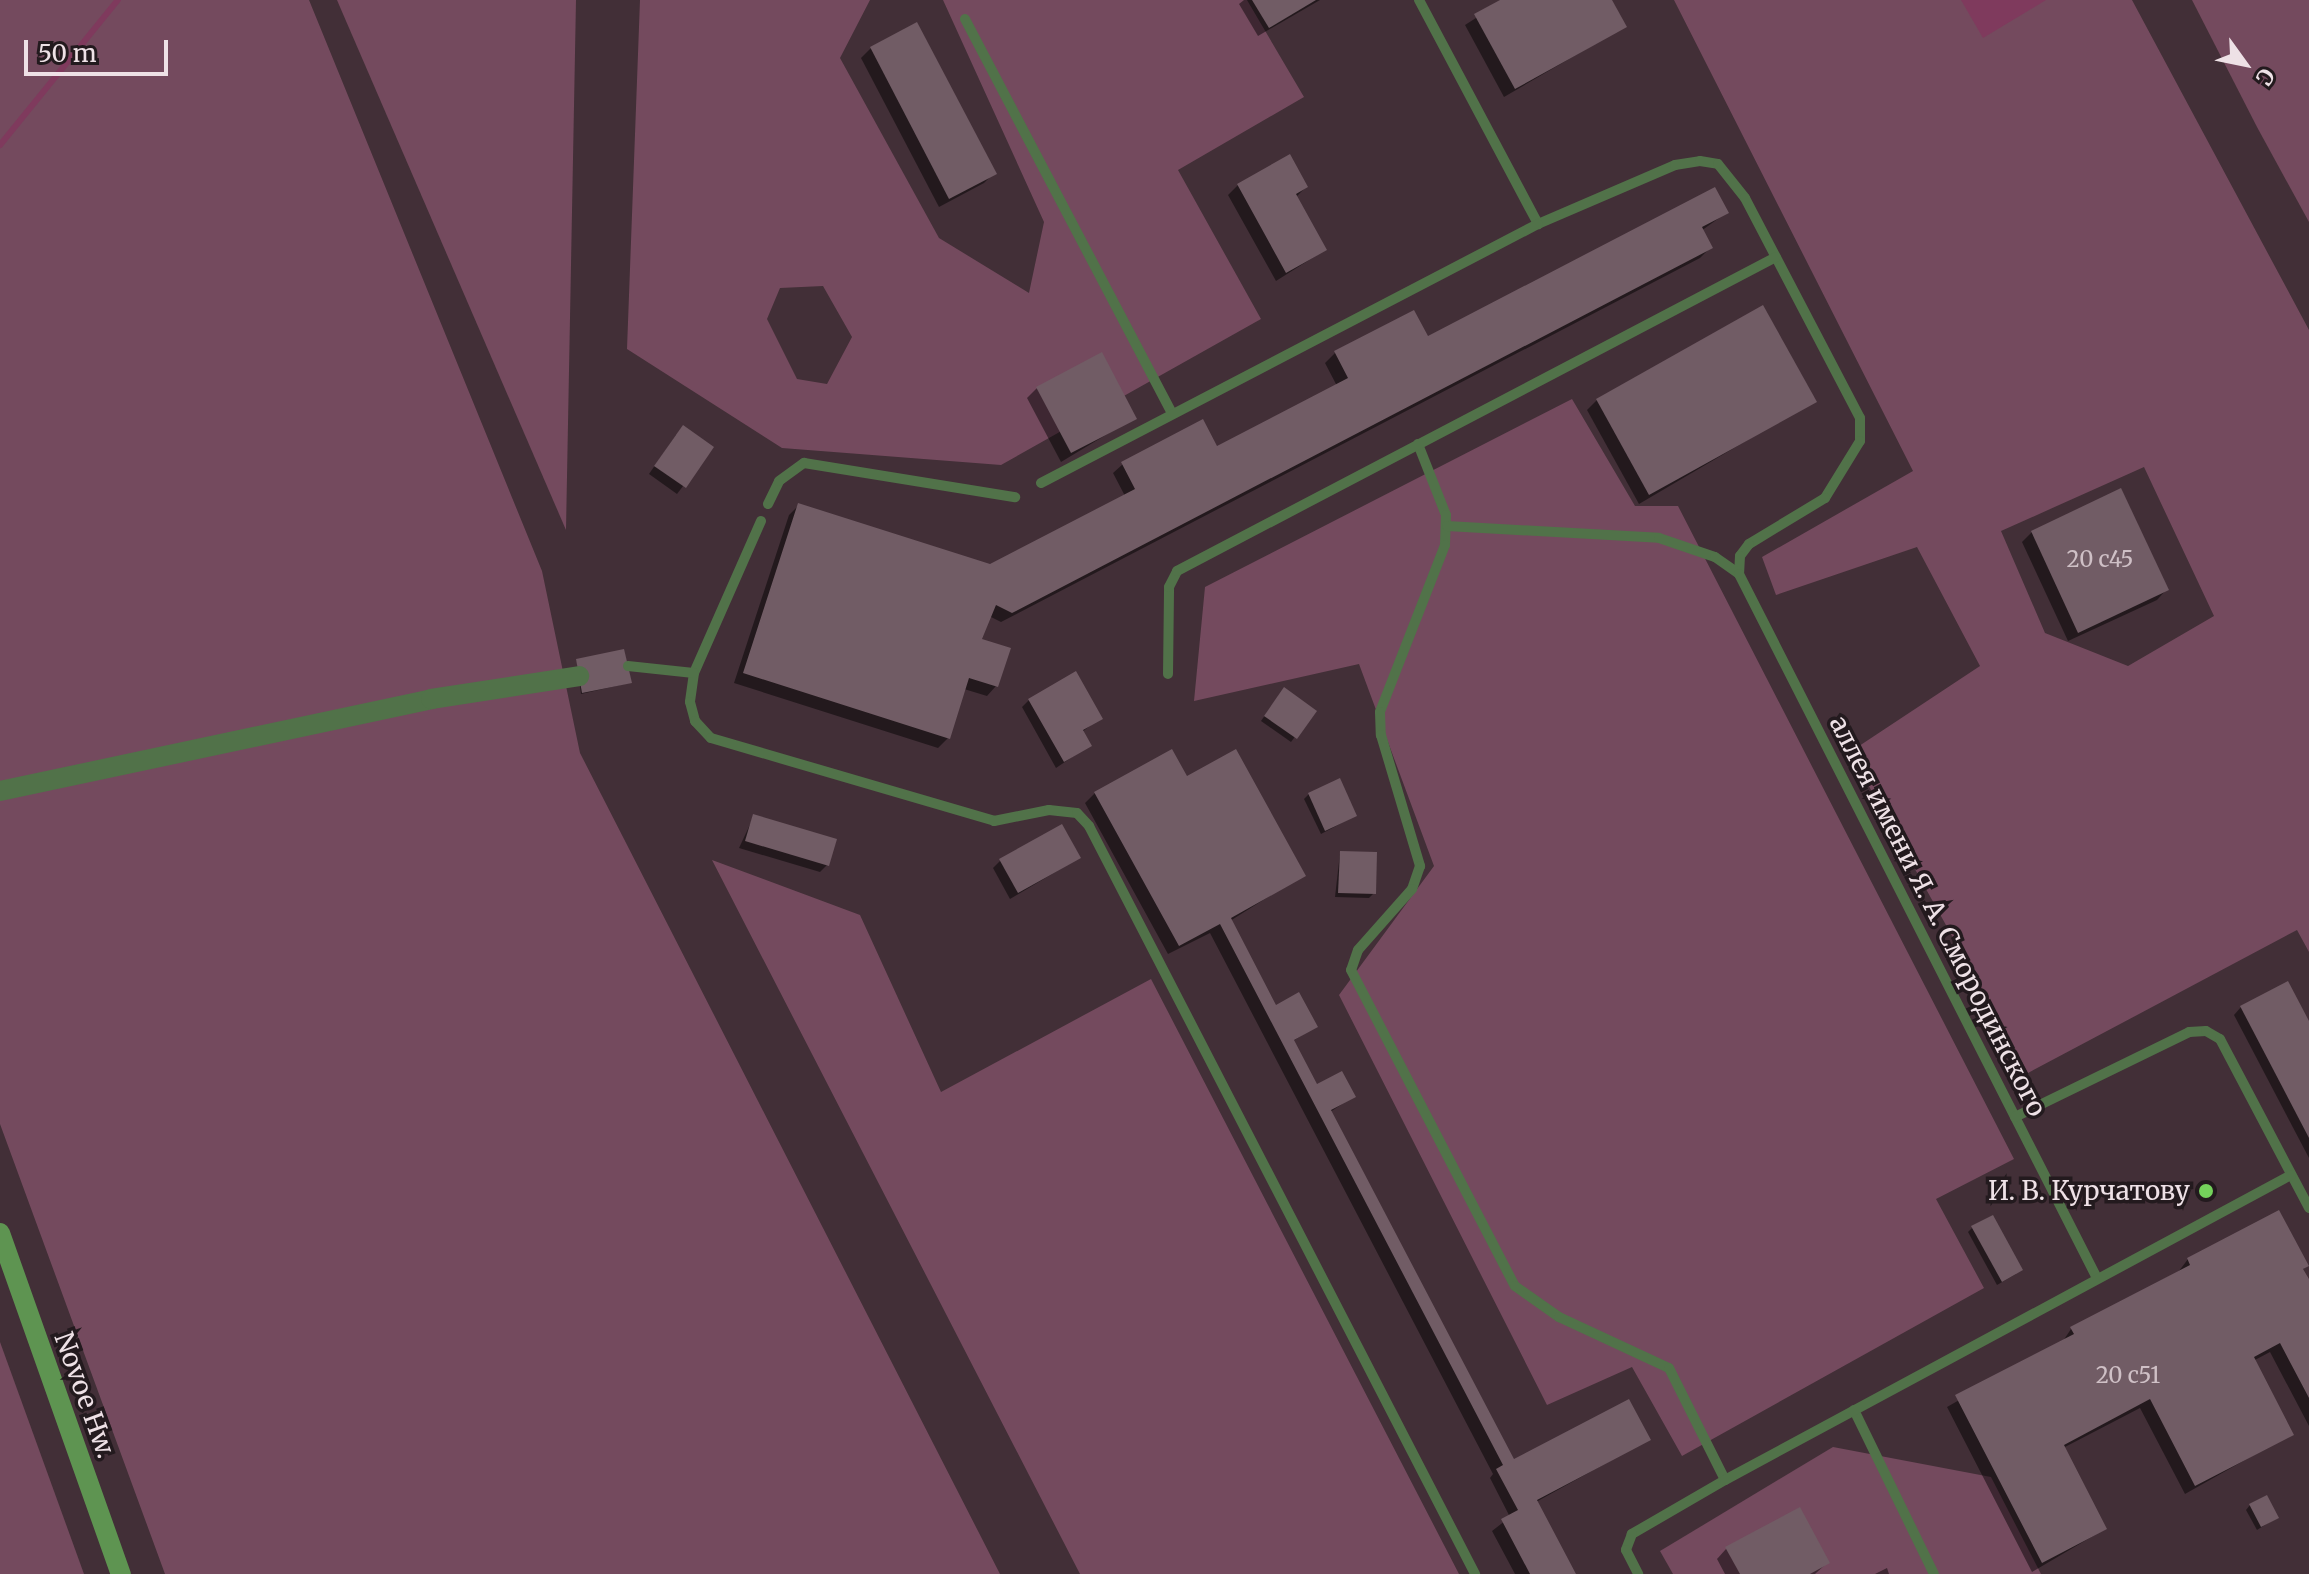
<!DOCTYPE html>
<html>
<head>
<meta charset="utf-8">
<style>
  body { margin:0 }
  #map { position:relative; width:2309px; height:1574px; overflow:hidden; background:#422f37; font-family:Merriweather,serif }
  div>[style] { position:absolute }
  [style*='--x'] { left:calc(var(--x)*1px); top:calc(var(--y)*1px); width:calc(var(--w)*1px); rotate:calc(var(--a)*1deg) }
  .green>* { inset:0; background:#744a5e }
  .water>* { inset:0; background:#7f3a5d }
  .shadow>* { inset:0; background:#0007 }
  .stream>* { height:6px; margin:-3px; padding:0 3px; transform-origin:3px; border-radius:3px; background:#7f3a5d }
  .building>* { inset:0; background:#715c65 }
  .lane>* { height:10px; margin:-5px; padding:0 5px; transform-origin:5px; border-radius:5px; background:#517249 }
  .street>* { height:20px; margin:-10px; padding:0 10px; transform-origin:10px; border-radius:10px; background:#517249 }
  .secondary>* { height:20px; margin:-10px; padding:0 10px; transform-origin:10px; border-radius:10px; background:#5e9451 }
  .dots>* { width:22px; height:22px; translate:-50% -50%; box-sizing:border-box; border:4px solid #231a1e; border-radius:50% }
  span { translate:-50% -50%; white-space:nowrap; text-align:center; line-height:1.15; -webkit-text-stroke:7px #231a1e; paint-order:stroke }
  .number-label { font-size:22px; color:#cfc0c6 }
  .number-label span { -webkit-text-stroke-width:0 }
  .street-label { font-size:26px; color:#eee1e6 }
  .poi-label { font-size:26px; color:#eee1e6 }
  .right { translate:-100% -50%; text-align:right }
  .north { position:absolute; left:2205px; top:24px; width:80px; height:80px; -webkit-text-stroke:6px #231a1e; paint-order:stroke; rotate:123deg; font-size:22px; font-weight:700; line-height:32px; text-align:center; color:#eee1e6 }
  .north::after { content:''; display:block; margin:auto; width:28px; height:36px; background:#eee1e6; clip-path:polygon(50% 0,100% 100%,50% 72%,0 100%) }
  .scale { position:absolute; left:24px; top:40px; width:144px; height:36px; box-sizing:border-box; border:4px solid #eee1e6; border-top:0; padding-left:10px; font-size:24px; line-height:28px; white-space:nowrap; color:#eee1e6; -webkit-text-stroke:6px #231a1e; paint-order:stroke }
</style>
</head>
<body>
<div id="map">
  <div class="green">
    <i style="clip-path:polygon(0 0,309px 0,542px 571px,580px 753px,1000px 1574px,165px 1574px,0 1124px)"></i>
    <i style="clip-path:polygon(337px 0,576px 0,566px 530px,343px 14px)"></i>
    <i style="clip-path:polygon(evenodd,640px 0,870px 0,840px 58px,939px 238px,1029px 293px,1044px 222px,943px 0,1247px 0,1304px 97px,1178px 170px,1261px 319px,1001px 465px,782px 448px,627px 349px,640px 0,823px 286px,852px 337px,827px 384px,797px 379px,767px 319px,780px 288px,823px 286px)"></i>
    <i style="clip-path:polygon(evenodd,1674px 0,2132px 0,2309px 330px,2309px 952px,2297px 930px,2028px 1073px,1850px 752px,1980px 666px,1917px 547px,1776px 595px,1762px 557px,1913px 471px,1674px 0,2144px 467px,2214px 616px,2128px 666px,2045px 633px,2001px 531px,2144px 467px)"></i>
    <i style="clip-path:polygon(2192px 0,2309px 0,2309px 222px,2257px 127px)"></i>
    <i style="clip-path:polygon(1572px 399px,1635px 506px,1678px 506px,2014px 1159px,1936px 1199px,1984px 1288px,1682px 1456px,1632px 1367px,1547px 1405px,1339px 995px,1434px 866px,1359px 664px,1194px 701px,1205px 587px)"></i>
    <i style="clip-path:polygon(712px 860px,860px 915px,941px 1092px,1151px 979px,1459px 1574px,1080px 1574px)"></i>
    <i style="clip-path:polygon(0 1342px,84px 1574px,0 1574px)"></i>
    <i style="clip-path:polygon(1833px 1447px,1991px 1477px,2041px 1574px,1673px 1574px,1660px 1551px)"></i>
  </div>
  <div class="water">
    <i style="clip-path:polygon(1961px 0,2046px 0,1983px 38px)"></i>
  </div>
  <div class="shadow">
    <i style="clip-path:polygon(1244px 0,1320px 0,1258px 36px,1239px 4px)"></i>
    <i style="clip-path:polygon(1504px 0,1610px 0,1624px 27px,1504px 97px,1465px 25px)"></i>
    <i style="clip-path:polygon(871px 48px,994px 173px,984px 183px,939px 207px,861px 58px)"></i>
    <i style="clip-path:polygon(1238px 185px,1306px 187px,1296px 197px,1325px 250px,1276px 281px,1228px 195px)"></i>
    <i style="clip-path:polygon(1726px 213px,1701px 231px,1710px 248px,1700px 258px,1001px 622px,989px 616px,979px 640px,996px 686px,987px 696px,964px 689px,948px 738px,938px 748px,734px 683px,789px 515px,799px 505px,990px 566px,1125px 496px,1113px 473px,1123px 464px,1216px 449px,1337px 386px,1325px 363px,1335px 353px,1427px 339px)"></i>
    <i style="clip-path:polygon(1037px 388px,1134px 418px,1061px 462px,1027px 398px)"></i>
    <i style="clip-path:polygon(1597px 400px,1814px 401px,1639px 504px,1587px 410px)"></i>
    <i style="clip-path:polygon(676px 435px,712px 448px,677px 494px,649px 474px)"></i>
    <i style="clip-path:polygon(2032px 532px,2166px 590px,2157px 600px,2068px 641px,2022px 542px)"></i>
    <i style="clip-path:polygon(577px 661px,629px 683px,581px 694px)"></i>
    <i style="clip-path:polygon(1280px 694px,1314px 711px,1291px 742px,1261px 721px)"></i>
    <i style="clip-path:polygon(1029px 700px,1100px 718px,1082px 732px,1090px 745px,1056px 768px,1022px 707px)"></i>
    <i style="clip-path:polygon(1186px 779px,1303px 875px,1230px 921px,1275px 1007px,1315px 1027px,1293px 1041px,1317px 1087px,1353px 1097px,1330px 1112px,1506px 1465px,1648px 1440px,1536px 1502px,1574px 1574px,1515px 1574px,1492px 1531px,1510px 1517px,1490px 1478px,1493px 1474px,1210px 933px,1168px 954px,1085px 803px,1095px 793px)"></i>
    <i style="clip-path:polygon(1309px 794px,1355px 816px,1321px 834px,1304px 799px)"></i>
    <i style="clip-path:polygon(754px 816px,827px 865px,820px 872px,739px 848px)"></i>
    <i style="clip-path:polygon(1340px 853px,1374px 893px,1369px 898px,1335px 897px)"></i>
    <i style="clip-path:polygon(1079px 858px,1010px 899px,993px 868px,1000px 861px)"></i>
    <i style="clip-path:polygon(2241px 1007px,2309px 1025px,2309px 1158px,2234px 1015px)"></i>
    <i style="clip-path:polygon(1972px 1228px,2016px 1274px,1997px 1285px,1968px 1232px)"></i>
    <i style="clip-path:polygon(2188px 1259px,2307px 1266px,2302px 1270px,2309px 1283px,2309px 1426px,2270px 1352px,2253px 1361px,2291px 1434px,2185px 1494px,2140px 1408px,2063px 1448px,2105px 1529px,2032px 1572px,1947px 1407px,2063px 1341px,2071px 1329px,2179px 1271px)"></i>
    <i style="clip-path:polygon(2250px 1505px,2276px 1518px,2257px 1530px,2246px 1510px)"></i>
    <i style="clip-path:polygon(1726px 1549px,1827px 1563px,1815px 1574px,1725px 1574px,1717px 1559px)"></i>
    <i style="clip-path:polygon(1887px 1568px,1889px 1574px,1875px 1574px)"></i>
  </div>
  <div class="stream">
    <i style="--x:0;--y:145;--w:187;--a:-50.9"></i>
  </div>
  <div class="building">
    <i style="clip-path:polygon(1252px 0,1316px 0,1269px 28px)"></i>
    <i style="clip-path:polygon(1500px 0,1612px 0,1627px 27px,1515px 89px,1474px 14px)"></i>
    <i style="clip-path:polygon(917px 22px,997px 174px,949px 199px,870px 47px)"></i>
    <i style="clip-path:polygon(1290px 154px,1308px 187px,1296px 194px,1327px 250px,1286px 273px,1237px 184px)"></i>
    <i style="clip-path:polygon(1715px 187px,1729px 213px,1702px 227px,1713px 248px,1012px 613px,996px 605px,982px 639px,1011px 648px,998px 687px,969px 678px,950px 739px,743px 673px,798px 503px,990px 564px,1135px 489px,1121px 462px,1203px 419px,1217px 446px,1348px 378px,1334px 351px,1414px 310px,1428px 336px)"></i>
    <i style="clip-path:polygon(1763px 305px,1817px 402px,1649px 495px,1596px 399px)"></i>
    <i style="clip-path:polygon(1102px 352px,1137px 419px,1071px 453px,1036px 387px)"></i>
    <i style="clip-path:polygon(683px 425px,714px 447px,686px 488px,654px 466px)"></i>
    <i style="clip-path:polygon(2121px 488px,2169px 590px,2078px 633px,2031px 531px)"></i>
    <i style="clip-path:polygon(624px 649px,632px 683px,582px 693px,576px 659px)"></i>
    <i style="clip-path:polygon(1076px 671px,1103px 719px,1083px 730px,1092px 746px,1064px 762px,1028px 699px)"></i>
    <i style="clip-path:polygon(1284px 687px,1317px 711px,1297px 739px,1264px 716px)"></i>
    <i style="clip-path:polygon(1172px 749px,1187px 776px,1236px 749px,1306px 876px,1231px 918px,1276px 1005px,1299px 992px,1318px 1027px,1294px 1040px,1317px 1084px,1342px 1071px,1356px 1097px,1331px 1110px,1514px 1459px,1629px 1399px,1651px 1440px,1537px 1500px,1576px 1574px,1530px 1574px,1501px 1519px,1518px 1510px,1496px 1469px,1503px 1465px,1220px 924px,1179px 946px,1094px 792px)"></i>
    <i style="clip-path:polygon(1340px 778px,1357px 816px,1325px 831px,1308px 793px)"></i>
    <i style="clip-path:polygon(753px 814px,837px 839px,829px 866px,745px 841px)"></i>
    <i style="clip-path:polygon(1062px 824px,1081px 858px,1018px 893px,999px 859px)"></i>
    <i style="clip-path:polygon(1340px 851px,1377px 852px,1376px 894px,1338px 893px)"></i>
    <i style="clip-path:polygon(2288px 981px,2309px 1021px,2309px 1138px,2240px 1006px)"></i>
    <i style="clip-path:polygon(2279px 1210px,2309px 1266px,2303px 1269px,2309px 1279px,2309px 1398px,2280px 1343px,2254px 1357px,2294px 1435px,2195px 1486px,2150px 1399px,2064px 1445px,2107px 1529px,2042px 1563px,1955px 1395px,2074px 1334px,2070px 1327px,2190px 1265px,2187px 1258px)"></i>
    <i style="clip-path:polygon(1993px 1215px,2023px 1270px,2002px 1282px,1971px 1226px)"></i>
    <i style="clip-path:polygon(2267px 1495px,2279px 1518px,2261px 1527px,2249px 1504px)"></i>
    <i style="clip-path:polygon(1800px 1507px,1830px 1563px,1810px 1574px,1740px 1574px,1725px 1547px)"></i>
  </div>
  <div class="lane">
    <i style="--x:1419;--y:0;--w:254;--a:62"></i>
    <i style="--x:1538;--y:224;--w:149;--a:-23.3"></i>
    <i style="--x:1675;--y:165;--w:25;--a:-9"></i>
    <i style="--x:1700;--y:161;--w:18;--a:9"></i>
    <i style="--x:1718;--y:164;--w:43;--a:51.5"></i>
    <i style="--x:1745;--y:198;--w:248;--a:62.4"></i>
    <i style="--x:1860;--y:418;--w:23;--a:90"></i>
    <i style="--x:1860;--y:441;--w:67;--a:121.6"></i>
    <i style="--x:1825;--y:498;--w:89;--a:148.8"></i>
    <i style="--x:1749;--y:544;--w:15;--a:127"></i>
    <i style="--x:1740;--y:556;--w:18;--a:93"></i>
    <i style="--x:965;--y:19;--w:446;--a:62.3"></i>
    <i style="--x:1418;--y:444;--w:76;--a:68.5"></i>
    <i style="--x:1446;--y:515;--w:30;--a:92"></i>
    <i style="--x:1445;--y:545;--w:179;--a:111.3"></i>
    <i style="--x:1380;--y:712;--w:23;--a:88"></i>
    <i style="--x:1381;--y:735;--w:137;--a:73.4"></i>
    <i style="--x:1420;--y:866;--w:24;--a:109"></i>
    <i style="--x:1412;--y:889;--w:81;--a:131.5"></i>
    <i style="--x:1358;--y:950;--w:21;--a:109"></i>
    <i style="--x:1351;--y:970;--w:356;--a:62.6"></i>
    <i style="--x:1515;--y:1286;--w:54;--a:35.2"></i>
    <i style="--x:1559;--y:1317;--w:121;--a:24.9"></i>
    <i style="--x:1669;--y:1368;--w:125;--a:63.4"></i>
    <i style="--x:1725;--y:1480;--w:108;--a:149.9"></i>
    <i style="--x:1632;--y:1534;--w:17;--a:111"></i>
    <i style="--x:1626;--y:1550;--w:27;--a:63"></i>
    <i style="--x:1041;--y:483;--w:560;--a:-27.53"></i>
    <i style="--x:768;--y:504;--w:25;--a:-64"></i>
    <i style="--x:779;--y:481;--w:31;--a:-36"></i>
    <i style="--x:804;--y:463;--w:214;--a:9.2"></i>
    <i style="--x:761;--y:521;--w:166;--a:113.8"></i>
    <i style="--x:694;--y:673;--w:29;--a:98"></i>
    <i style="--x:690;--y:702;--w:20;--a:75"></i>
    <i style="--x:695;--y:721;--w:23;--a:47"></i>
    <i style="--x:711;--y:738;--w:295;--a:16.3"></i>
    <i style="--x:994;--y:821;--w:56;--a:-11.3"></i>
    <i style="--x:1049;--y:810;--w:28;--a:6"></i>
    <i style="--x:1077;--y:813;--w:18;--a:47"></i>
    <i style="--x:1089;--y:826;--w:842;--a:62.7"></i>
    <i style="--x:1447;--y:526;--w:212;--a:3.2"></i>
    <i style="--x:1659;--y:538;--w:59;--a:18.7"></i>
    <i style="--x:1715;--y:557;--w:29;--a:35"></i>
    <i style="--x:1739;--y:574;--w:790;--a:63.05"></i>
    <i style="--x:628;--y:666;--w:66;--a:6.1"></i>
    <i style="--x:1168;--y:674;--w:87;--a:-89.3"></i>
    <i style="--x:1169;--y:587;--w:18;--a:-63"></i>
    <i style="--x:1177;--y:571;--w:676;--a:-27.66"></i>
    <i style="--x:2015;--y:1117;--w:194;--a:-26"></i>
    <i style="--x:2189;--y:1032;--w:17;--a:-3"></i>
    <i style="--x:2206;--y:1031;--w:16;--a:30"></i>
    <i style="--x:2220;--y:1039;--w:191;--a:62.2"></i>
    <i style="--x:1854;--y:1410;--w:182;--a:64"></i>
    <i style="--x:1725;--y:1480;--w:643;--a:-28.32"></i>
  </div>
  <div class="street">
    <i style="--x:0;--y:791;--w:441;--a:-12"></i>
    <i style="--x:431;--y:699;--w:150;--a:-8.8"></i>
  </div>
  <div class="secondary">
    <i style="--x:0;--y:1233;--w:362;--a:70.5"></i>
  </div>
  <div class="dots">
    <i style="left:2206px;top:1191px;background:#74d25b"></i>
  </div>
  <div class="number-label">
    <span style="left:2100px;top:560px">20 с45</span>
    <span style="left:2128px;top:1376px">20 с51</span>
  </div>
  <div class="street-label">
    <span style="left:1938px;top:916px;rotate:63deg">аллея имени Я. А. Смородинского</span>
    <span style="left:85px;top:1395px;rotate:70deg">Novoe Hw.</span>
  </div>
  <div class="poi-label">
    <span class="right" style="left:2190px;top:1191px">И. В. Курчатову</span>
  </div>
  <div class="north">С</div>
  <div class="scale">50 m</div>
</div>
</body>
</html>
